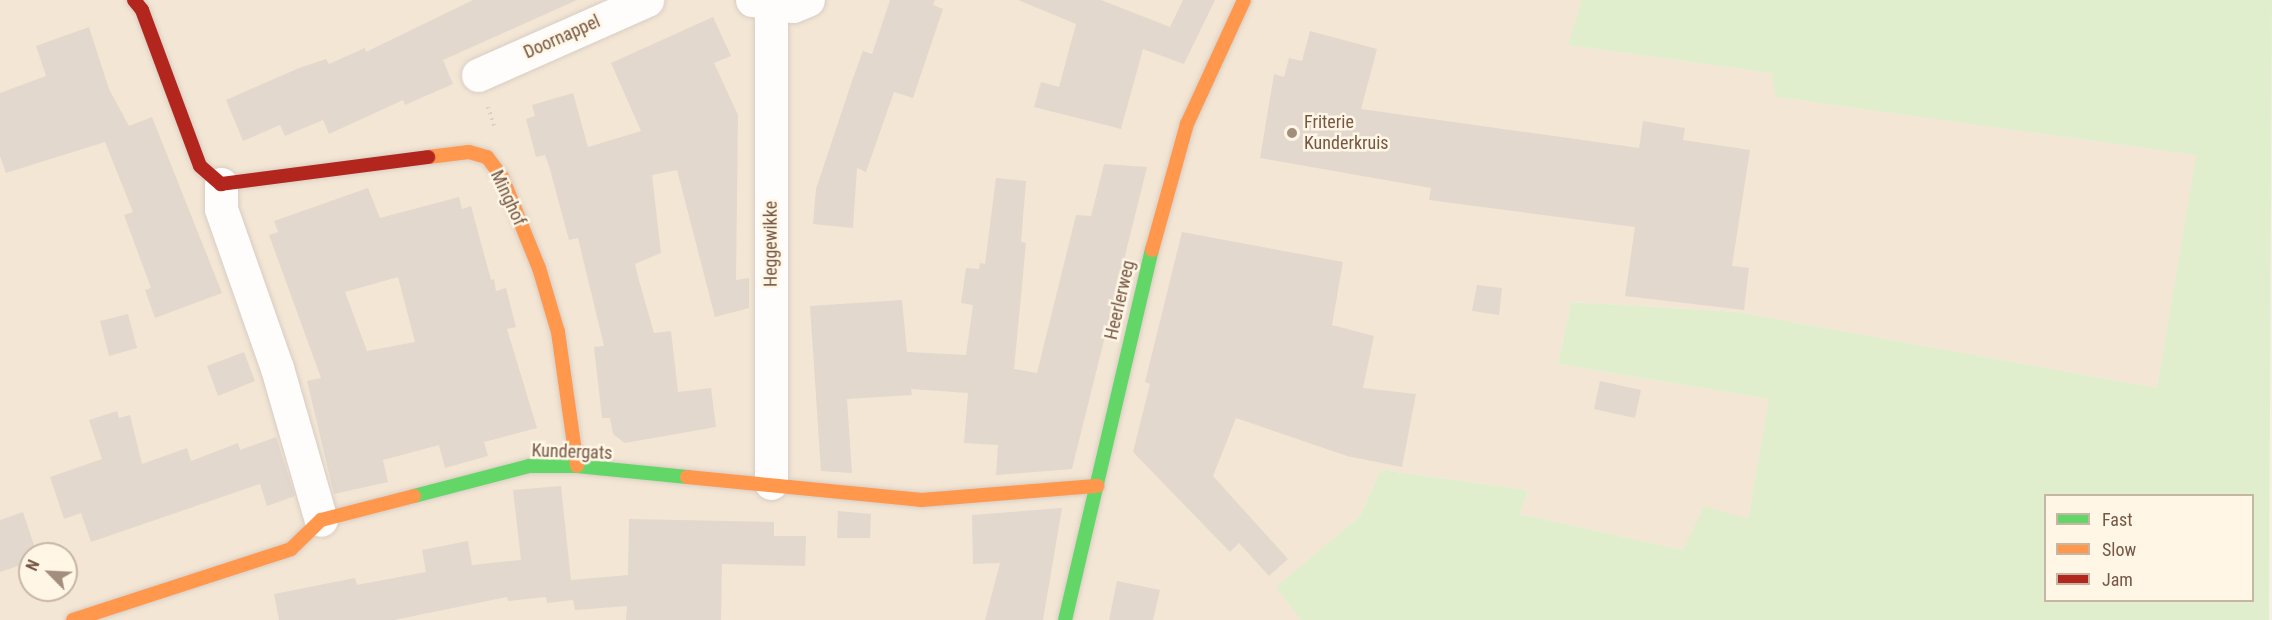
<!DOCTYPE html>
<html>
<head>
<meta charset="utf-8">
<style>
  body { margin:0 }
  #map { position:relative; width:2272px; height:620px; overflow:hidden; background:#f7f0e5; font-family:"Roboto Condensed",sans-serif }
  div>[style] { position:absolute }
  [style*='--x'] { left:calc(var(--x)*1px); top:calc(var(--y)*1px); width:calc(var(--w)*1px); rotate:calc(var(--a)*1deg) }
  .residential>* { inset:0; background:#f3e6d4 }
  .green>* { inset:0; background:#e1eece }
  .building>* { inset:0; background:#e3d8cd }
  .path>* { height:4px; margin-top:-2px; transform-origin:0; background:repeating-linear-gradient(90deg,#d8cfc7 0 1.5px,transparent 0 6px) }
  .roads { filter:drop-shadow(0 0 2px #d8cdc4) drop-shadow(0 0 2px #d8cdc4) }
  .street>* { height:33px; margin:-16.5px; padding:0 16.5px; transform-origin:16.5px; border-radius:16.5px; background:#fefdfb }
  .fast>* { height:14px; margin:-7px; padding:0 7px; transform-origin:7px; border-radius:7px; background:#63d668 }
  .slow>* { height:14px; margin:-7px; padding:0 7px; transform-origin:7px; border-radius:7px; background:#ff974d }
  .jam>* { height:14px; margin:-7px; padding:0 7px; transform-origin:7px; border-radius:7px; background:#b3261e }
  .dots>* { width:16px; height:16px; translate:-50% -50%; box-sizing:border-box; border:3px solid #fff6e6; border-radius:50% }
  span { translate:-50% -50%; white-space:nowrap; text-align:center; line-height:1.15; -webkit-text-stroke:5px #fff6e6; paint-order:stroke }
  .street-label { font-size:18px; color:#765744 }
  .poi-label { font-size:18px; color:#765744 }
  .left { translate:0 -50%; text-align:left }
  .legend { position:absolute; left:2044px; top:494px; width:210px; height:108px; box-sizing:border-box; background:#fff6e6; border:2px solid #c8b6a5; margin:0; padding:8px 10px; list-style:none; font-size:18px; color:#765744 }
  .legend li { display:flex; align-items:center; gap:12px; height:30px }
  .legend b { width:30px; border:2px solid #c8b6a5 }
  .north { position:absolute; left:18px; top:542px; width:60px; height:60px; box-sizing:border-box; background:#fff6e6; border:2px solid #c8b6a5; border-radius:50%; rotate:294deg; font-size:16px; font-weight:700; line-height:24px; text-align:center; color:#765744 }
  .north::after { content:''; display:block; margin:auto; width:21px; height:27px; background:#a38d7c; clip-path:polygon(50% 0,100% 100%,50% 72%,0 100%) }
</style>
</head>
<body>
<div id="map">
  <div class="residential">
    <i style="clip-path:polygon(evenodd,0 0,1582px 0,1569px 45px,1771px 73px,1777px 97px,2197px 155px,2157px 388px,1737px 312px,1571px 302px,1558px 364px,1770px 399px,1748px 519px,1683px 550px,1520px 514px,1528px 490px,1381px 470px,1360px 516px,1277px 587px,1301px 620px,0 620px,0 0,30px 554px,66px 554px,66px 590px,30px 590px,30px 554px)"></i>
  </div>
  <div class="green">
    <i style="clip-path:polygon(evenodd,1582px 0,2272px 0,2269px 620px,1301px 620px,1276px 587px,1360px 516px,1381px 470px,1528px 490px,1520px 514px,1683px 550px,1704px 506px,1748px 519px,1769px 399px,1558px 364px,1571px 302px,1737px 312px,2157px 388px,2196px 155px,1776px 97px,1771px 73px,1568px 45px,1582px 0,2046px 496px,2252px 496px,2252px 600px,2046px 600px,2046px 496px)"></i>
  </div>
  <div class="building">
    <i style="clip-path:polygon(473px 0,577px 0,443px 60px,453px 84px,405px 105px,403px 100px,329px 134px,323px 120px,285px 136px,280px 125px,243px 141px,226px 100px,299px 68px,326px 59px,329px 64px,365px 48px,366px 52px)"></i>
    <i style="clip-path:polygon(890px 0,935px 0,933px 5px,943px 9px,913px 98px,894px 92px,866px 172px,857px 168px,853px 228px,813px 224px,816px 189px,853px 78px,863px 51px,872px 54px)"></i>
    <i style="clip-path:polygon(1018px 0,1101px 0,1170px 27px,1183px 0,1215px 0,1184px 64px,1143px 49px,1121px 129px,1034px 107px,1041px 82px,1059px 87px,1076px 24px)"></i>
    <i style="clip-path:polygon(713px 17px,731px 56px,714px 63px,738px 115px,736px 280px,749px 278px,749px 308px,715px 317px,677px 170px,652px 175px,661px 253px,635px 264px,638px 277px,654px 333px,671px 331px,678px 392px,711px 388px,716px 427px,625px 443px,613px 434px,610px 418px,602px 418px,594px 347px,604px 346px,578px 238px,569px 240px,549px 166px,545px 155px,536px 157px,526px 119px,535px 116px,532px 105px,573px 93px,588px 147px,641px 131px,611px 63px)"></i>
    <i style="clip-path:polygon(89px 27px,109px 89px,129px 126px,152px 117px,222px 293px,155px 318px,145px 290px,151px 288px,124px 215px,133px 212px,105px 142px,6px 173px,0 156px,0 93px,46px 76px,36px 46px)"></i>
    <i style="clip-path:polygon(1310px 31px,1377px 49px,1361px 109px,1639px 148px,1643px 121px,1685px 128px,1683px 140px,1750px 150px,1732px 266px,1749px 268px,1744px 310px,1625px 296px,1635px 227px,1429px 200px,1431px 188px,1260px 158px,1274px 74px,1284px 77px,1289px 58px,1302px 61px)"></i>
    <i style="clip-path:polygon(1104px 164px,1147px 167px,1072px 469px,996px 475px,998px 445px,964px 443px,968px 393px,911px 389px,912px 395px,847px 399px,852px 473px,821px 471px,810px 306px,902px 300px,907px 352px,966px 355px,973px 305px,961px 303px,966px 268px,979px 269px,980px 263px,985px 264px,996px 178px,1026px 181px,1021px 242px,1026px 243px,1014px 369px,1037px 373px,1076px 215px,1091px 216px)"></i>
    <i style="clip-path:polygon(evenodd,368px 188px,380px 218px,459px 197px,462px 209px,471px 206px,491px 280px,494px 279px,496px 291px,506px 288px,516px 327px,507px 329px,537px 428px,484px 442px,488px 456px,445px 468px,439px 445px,383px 460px,388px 482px,334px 494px,307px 381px,321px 378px,269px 235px,278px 232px,274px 221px,368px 188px,398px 277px,415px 342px,367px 351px,345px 292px,398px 277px)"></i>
    <i style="clip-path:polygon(1182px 232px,1343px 262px,1332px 325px,1374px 336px,1363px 388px,1416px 394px,1402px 467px,1347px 456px,1236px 418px,1213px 476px,1288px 559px,1269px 576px,1239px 543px,1230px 552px,1133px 452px,1150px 384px,1145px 382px)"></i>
    <i style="clip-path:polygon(1477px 285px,1502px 288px,1499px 315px,1472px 311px)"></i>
    <i style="clip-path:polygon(128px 314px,137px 348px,109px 356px,100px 321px)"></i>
    <i style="clip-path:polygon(244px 352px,255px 381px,218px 396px,207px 366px)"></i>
    <i style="clip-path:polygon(1600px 381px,1641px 390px,1635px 418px,1594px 409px)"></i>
    <i style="clip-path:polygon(117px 411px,119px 418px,130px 415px,142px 464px,187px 448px,191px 461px,238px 443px,240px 450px,276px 437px,295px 496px,267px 506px,260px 484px,91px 542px,81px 513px,64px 519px,50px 477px,102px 459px,89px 420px)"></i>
    <i style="clip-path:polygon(561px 486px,571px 580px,628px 575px,629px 519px,774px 522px,774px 536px,806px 536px,805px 566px,722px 564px,721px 620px,626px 620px,627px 606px,575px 610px,573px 600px,547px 603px,546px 597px,508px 601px,507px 597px,394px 620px,279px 620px,274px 594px,355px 578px,357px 585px,426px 572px,422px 550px,468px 541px,472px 565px,521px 560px,513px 490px)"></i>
    <i style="clip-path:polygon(1062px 508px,1043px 620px,985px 620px,1000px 563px,973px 564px,972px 515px)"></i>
    <i style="clip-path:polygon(838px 511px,871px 514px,870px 538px,837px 538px)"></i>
    <i style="clip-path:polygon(23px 512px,37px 554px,30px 554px,30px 562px,0 572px,0 520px)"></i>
    <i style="clip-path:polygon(1117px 581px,1160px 590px,1153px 620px,1109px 620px)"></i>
  </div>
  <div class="path">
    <i style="--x:488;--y:107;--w:20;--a:72"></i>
  </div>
  <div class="roads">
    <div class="street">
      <i style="--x:752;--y:0;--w:41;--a:8.3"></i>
      <i style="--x:793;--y:6;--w:16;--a:-22"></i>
      <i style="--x:478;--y:75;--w:185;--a:-23.9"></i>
      <i style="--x:221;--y:184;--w:25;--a:90"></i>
      <i style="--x:221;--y:209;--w:169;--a:70.6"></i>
      <i style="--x:277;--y:368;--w:158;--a:73.9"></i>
      <i style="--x:771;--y:483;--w:478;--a:-90"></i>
    </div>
    <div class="fast">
      <i style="--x:414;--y:496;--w:119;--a:-14.6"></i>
      <i style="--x:529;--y:466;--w:48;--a:0"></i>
      <i style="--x:577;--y:466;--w:111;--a:5.7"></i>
      <i style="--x:1065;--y:620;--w:380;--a:-76.8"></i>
    </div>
    <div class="slow">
      <i style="--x:428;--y:157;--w:41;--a:-7"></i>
      <i style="--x:469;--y:152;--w:19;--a:16"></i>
      <i style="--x:487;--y:157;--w:25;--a:53"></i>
      <i style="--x:502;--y:177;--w:98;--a:67.9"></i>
      <i style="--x:539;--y:268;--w:67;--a:73.5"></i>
      <i style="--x:558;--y:332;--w:135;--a:81.9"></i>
      <i style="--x:1152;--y:250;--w:131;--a:-74.5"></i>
      <i style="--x:1187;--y:124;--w:136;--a:-65.3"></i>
      <i style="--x:687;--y:477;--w:236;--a:5.6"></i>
      <i style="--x:922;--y:500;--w:176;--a:-4.6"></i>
      <i style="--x:73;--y:620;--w:229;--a:-18"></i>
      <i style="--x:291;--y:549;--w:42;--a:-44"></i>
      <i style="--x:321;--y:520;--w:96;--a:-14.5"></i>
    </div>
    <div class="jam">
      <i style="--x:134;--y:0;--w:13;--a:51"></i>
      <i style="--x:142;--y:10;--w:166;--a:69.6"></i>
      <i style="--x:200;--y:166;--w:28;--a:41"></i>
      <i style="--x:221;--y:184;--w:209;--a:-7.4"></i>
    </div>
  </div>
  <div class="dots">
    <i style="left:1292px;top:133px;background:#a38d7c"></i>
  </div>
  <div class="street-label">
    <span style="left:562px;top:37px;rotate:-24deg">Doornappel</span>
    <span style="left:508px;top:198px;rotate:65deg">Minghof</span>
    <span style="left:771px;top:244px;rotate:-90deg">Heggewikke</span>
    <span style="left:1120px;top:300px;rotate:-77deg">Heerlerweg</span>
    <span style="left:572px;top:452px;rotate:2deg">Kundergats</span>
  </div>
  <div class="poi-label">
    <span class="left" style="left:1304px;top:133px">Friterie<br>Kunderkruis</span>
  </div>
  <ul class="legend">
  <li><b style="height:8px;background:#63d668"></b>Fast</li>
  <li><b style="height:8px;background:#ff974d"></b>Slow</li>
  <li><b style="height:8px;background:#b3261e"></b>Jam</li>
  </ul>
  <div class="north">N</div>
</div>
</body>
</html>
